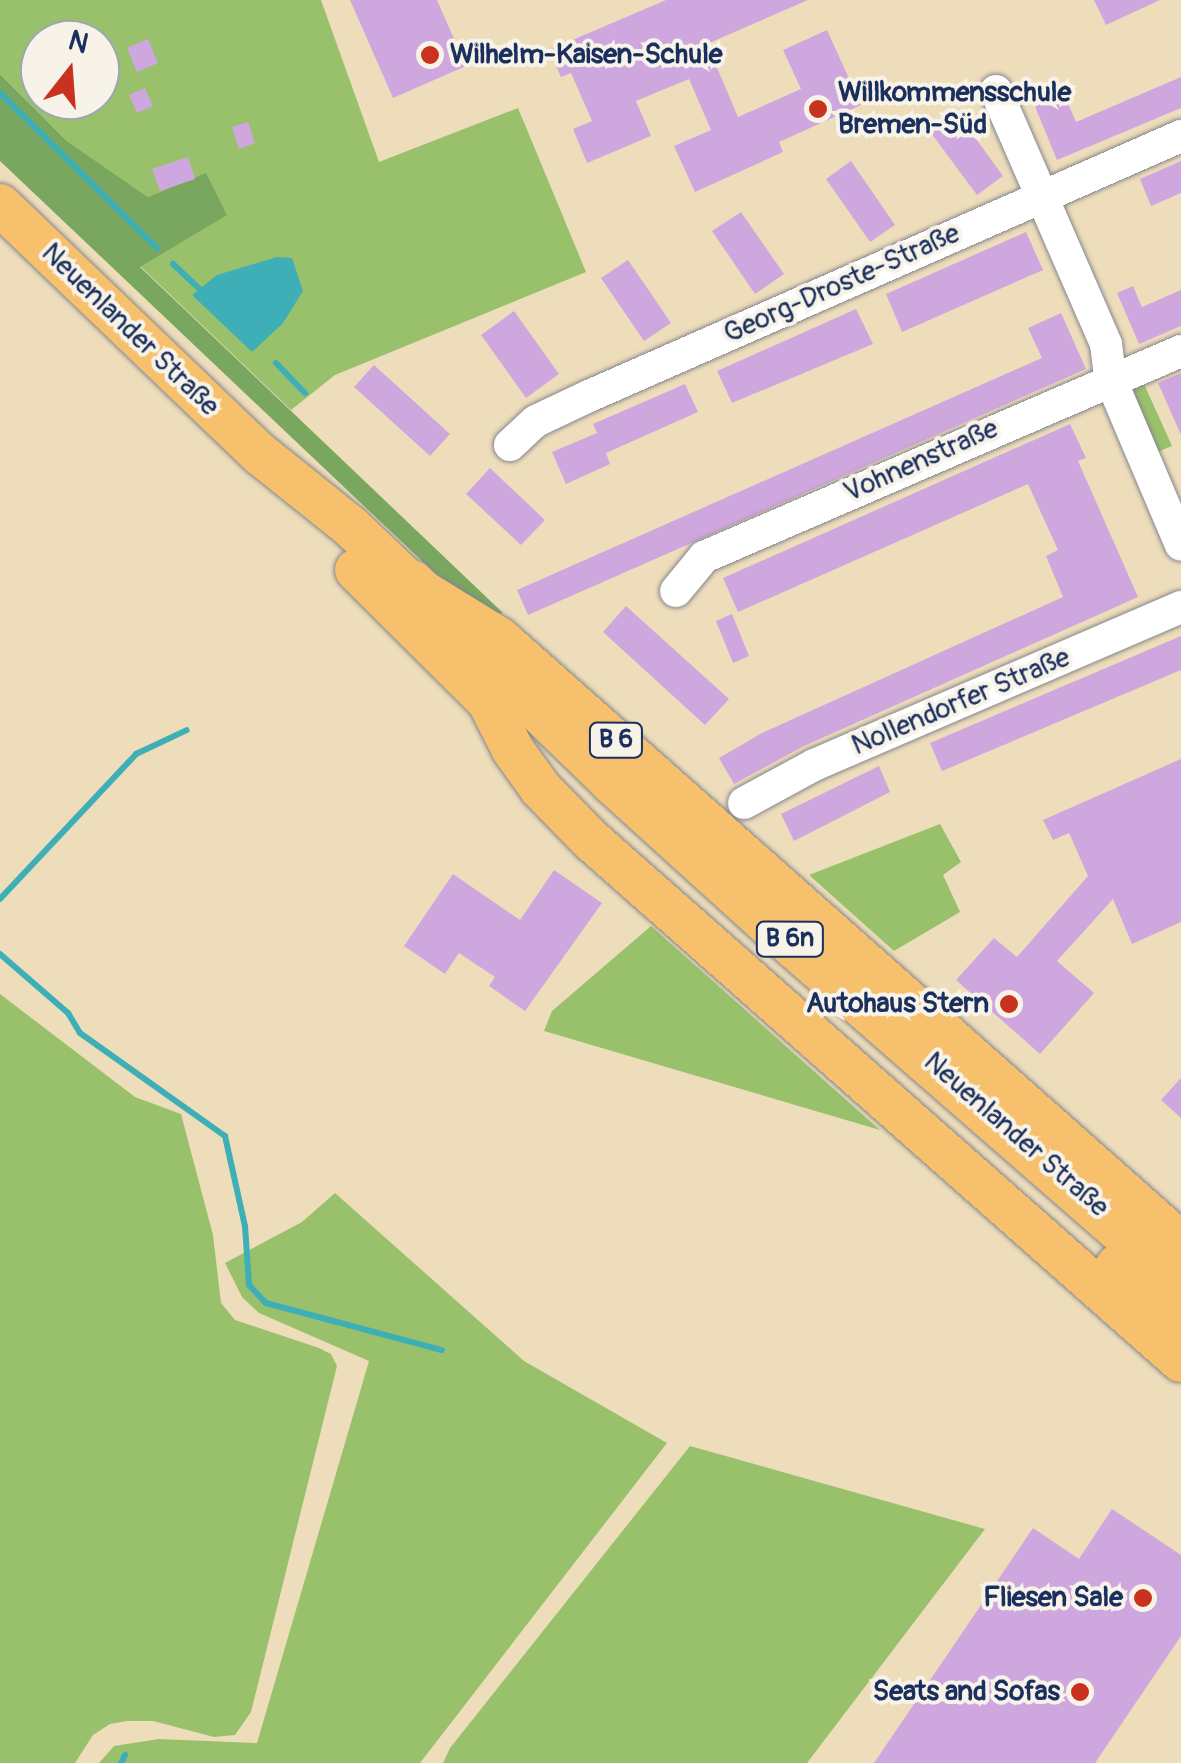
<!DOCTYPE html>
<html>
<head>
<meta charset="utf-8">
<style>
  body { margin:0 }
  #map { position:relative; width:1181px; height:1763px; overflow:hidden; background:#edb; font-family:Pangolin,sans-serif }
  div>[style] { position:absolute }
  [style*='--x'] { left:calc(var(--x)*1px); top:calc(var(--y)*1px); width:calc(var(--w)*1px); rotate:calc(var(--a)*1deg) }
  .green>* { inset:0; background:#99c16c }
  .forest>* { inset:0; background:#7aa760 }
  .water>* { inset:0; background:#3eafb6 }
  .stream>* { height:6px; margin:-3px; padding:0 3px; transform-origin:3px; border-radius:3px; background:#3eafb6 }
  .building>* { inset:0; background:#cfa7df }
  .roads { filter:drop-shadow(0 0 2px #84868c) drop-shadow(0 0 2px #84868c) }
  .minor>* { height:32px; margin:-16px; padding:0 16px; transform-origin:16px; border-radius:16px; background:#fff }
  .major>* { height:42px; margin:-21px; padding:0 21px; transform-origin:21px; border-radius:21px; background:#f7c06c }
  .highway>* { height:48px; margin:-24px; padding:0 24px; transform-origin:24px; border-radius:24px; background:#f7c06c }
  .dots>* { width:28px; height:28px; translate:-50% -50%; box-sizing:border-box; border:5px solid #f7f3e8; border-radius:50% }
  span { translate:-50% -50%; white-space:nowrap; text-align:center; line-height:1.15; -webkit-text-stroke:8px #f7f3e8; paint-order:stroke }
  .shield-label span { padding:2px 8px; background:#f7f3e8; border:2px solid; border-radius:8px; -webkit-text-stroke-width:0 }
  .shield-label { font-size:25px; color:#1b2f5e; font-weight:700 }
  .poi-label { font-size:28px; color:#1b2f5e; font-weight:700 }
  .left { translate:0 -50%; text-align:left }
  .right { translate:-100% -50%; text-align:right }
  .street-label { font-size:28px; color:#1b2f5e }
  .north { position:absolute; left:20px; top:20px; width:100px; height:100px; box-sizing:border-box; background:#f7f3e8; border:2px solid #9fa5b1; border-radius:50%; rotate:17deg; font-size:28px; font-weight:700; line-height:40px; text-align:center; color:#1b2f5e }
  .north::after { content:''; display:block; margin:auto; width:35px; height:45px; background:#c8321e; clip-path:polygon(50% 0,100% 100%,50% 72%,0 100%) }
</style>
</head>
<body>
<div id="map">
  <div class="green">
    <i style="clip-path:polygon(evenodd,0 0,321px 0,379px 162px,518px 108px,586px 272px,335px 375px,291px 410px,140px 266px,150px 260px,206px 174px,148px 197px,67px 141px,0 74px,0 0,40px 40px,100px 40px,100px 100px,40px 100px,40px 40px)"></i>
    <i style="clip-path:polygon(1144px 384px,1172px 446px,1138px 460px,1119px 394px)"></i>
    <i style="clip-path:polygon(940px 824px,961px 862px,943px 875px,960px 912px,894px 951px,809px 875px)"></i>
    <i style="clip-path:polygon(651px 926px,880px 1130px,544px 1031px,552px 1011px)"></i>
    <i style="clip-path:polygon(0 994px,135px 1097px,181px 1114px,213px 1235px,221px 1303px,235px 1320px,319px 1348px,331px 1354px,337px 1366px,251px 1712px,235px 1735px,214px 1737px,153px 1721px,127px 1721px,110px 1724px,93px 1735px,75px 1763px,0 1763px)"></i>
    <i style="clip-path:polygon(335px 1193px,524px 1361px,667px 1443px,420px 1763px,99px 1763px,114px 1746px,159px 1739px,257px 1743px,369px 1361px,259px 1313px,242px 1297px,225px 1263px,302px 1222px)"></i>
    <i style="clip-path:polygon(690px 1446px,985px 1529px,807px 1763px,443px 1763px,450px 1748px)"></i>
  </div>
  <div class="forest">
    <i style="clip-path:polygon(0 74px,67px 141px,148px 197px,206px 173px,227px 215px,140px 267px,503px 613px,479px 615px,0 161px)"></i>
  </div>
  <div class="water">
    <i style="clip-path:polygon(277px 257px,292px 258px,303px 291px,283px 323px,252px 352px,192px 295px,217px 275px)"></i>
  </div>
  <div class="stream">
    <i style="--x:1;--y:94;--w:219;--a:44.6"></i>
    <i style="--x:173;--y:264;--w:44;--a:43.2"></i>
    <i style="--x:276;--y:363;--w:42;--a:46"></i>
    <i style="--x:0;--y:899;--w:199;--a:-46.8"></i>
    <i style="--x:136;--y:754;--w:56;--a:-25.2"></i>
    <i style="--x:0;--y:954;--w:90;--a:40.9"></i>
    <i style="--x:68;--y:1013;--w:23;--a:59"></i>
    <i style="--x:80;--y:1033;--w:178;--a:35.4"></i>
    <i style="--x:225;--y:1136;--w:92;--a:77.5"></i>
    <i style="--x:245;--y:1226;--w:59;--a:86.1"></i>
    <i style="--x:249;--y:1285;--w:25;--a:47"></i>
    <i style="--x:266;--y:1303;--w:182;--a:15"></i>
    <i style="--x:121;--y:1763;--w:9;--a:-63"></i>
  </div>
  <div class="building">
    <i style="clip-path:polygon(350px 0,437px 0,466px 66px,393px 98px)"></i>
    <i style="clip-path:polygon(666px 0,808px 0,707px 44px,738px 117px,801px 89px,783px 50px,827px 30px,861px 105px,779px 142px,783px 152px,695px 192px,674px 146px,711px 130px,689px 79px,636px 101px,651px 136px,587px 163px,573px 129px,592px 121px,571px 73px,561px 77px,549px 50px)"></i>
    <i style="clip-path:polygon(1094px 0,1160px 0,1106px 25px)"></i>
    <i style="clip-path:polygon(148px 39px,158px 63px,137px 72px,127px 48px)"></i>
    <i style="clip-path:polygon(1181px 77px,1181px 108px,1057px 160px,1029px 92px,1058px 80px,1076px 122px)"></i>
    <i style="clip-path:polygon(145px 88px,153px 106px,137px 113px,129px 95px)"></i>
    <i style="clip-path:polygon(958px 114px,1003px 176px,977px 195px,931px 133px)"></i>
    <i style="clip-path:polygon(248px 122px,255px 143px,239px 149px,232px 127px)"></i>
    <i style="clip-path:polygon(188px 157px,195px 179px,160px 191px,152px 169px)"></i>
    <i style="clip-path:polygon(851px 161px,895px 225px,870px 242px,826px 179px)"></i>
    <i style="clip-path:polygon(1181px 161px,1181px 193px,1151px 206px,1140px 179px)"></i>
    <i style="clip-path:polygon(741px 212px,784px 274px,755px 294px,712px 231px)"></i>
    <i style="clip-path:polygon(1026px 232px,1043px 270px,902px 332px,886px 294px)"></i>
    <i style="clip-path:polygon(628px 260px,671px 323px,644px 341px,601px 278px)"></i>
    <i style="clip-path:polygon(1133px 286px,1142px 307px,1181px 290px,1181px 326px,1139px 344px,1117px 293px)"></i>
    <i style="clip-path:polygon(856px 309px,873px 344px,732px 403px,717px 371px)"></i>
    <i style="clip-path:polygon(514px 311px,559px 374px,526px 398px,481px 335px)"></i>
    <i style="clip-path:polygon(1061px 313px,1086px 369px,528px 615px,517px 590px,1042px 358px,1028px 328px)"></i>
    <i style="clip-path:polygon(374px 365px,450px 434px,430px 456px,354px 387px)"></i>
    <i style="clip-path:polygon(1181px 373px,1181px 435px,1158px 383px)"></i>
    <i style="clip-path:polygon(685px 384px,698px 412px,606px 453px,610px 464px,566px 484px,552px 452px,597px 433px,593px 424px)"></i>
    <i style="clip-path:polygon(1070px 424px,1086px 458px,1078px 461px,1138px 597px,804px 746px,734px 784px,719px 758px,762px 733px,1063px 597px,1046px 556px,1058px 550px,1028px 484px,738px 612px,723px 578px)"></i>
    <i style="clip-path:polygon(490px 468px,545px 520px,521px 545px,466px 494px)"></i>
    <i style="clip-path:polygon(626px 606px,729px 699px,705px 725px,603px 632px)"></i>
    <i style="clip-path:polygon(732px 614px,749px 656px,733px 663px,716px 621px)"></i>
    <i style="clip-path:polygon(1181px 636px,1181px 670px,942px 771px,930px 743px)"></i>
    <i style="clip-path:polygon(1181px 759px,1181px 922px,1132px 944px,1113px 899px,1057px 961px,1094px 993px,1040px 1054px,956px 980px,994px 938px,1017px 957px,1088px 876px,1069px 833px,1053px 840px,1043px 820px)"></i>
    <i style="clip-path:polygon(879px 766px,890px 792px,794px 841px,781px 814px)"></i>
    <i style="clip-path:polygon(554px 870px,602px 903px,525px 1011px,489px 986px,495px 977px,459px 953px,445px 974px,404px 946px,453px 874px,520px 920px)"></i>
    <i style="clip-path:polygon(1181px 1078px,1181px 1118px,1161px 1100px)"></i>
    <i style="clip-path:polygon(1112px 1509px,1181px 1555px,1181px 1636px,1095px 1763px,874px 1763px,1033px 1528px,1079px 1559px)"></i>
  </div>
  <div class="roads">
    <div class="minor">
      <i style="--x:996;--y:91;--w:276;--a:66.5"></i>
      <i style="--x:1106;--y:344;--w:34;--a:83"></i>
      <i style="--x:1110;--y:378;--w:181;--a:67"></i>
      <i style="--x:510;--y:445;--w:35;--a:-43"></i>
      <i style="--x:536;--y:421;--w:59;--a:-25.3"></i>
      <i style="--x:589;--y:396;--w:647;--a:-23.71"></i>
      <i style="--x:676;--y:591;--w:44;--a:-50.5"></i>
      <i style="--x:704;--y:557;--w:520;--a:-23.36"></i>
      <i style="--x:744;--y:803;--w:80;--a:-28.5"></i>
      <i style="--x:814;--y:765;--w:400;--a:-23.3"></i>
    </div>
    <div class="major">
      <i style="--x:0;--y:205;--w:360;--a:43.8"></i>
      <i style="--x:260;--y:454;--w:117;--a:38.7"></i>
      <i style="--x:351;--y:527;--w:83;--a:43.5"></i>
      <i style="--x:411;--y:584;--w:105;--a:31.7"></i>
      <i style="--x:500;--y:639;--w:910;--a:41.57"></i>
      <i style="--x:356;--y:570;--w:186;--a:44.8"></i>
      <i style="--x:488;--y:701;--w:55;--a:63"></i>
      <i style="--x:513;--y:750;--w:48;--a:54.3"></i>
      <i style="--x:541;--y:789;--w:71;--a:45.6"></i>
      <i style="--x:591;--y:840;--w:787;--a:41.45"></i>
    </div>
    <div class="highway">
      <i style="--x:411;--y:584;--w:281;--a:44.1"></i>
      <i style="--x:613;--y:780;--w:219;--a:42.2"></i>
      <i style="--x:775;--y:927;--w:539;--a:41.09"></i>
      <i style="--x:1119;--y:1268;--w:84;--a:42.1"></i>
    </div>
  </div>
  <div class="dots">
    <i style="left:430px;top:55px;background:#c8321e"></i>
    <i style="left:818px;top:109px;background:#c8321e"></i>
    <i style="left:1009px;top:1004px;background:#c8321e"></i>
    <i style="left:1143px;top:1598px;background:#c8321e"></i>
    <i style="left:1080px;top:1692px;background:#c8321e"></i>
  </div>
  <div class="shield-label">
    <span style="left:616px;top:740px">B 6</span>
    <span style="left:790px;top:939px">B 6n</span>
  </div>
  <div class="poi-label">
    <span class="left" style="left:450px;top:55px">Wilhelm-Kaisen-Schule</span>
    <span class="left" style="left:838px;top:109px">Willkommensschule<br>Bremen-Süd</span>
    <span class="right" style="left:989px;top:1004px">Autohaus Stern</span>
    <span class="right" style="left:1123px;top:1598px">Fliesen Sale</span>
    <span class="right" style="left:1060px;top:1692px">Seats and Sofas</span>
  </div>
  <div class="street-label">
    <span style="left:842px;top:284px;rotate:-24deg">Georg-Droste-Straße</span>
    <span style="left:130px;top:330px;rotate:44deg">Neuenlander Straße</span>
    <span style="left:921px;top:461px;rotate:-24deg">Vohnenstraße</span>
    <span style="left:961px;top:702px;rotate:-23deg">Nollendorfer Straße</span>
    <span style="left:1016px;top:1135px;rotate:41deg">Neuenlander Straße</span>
  </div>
  <div class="north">N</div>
</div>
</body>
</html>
